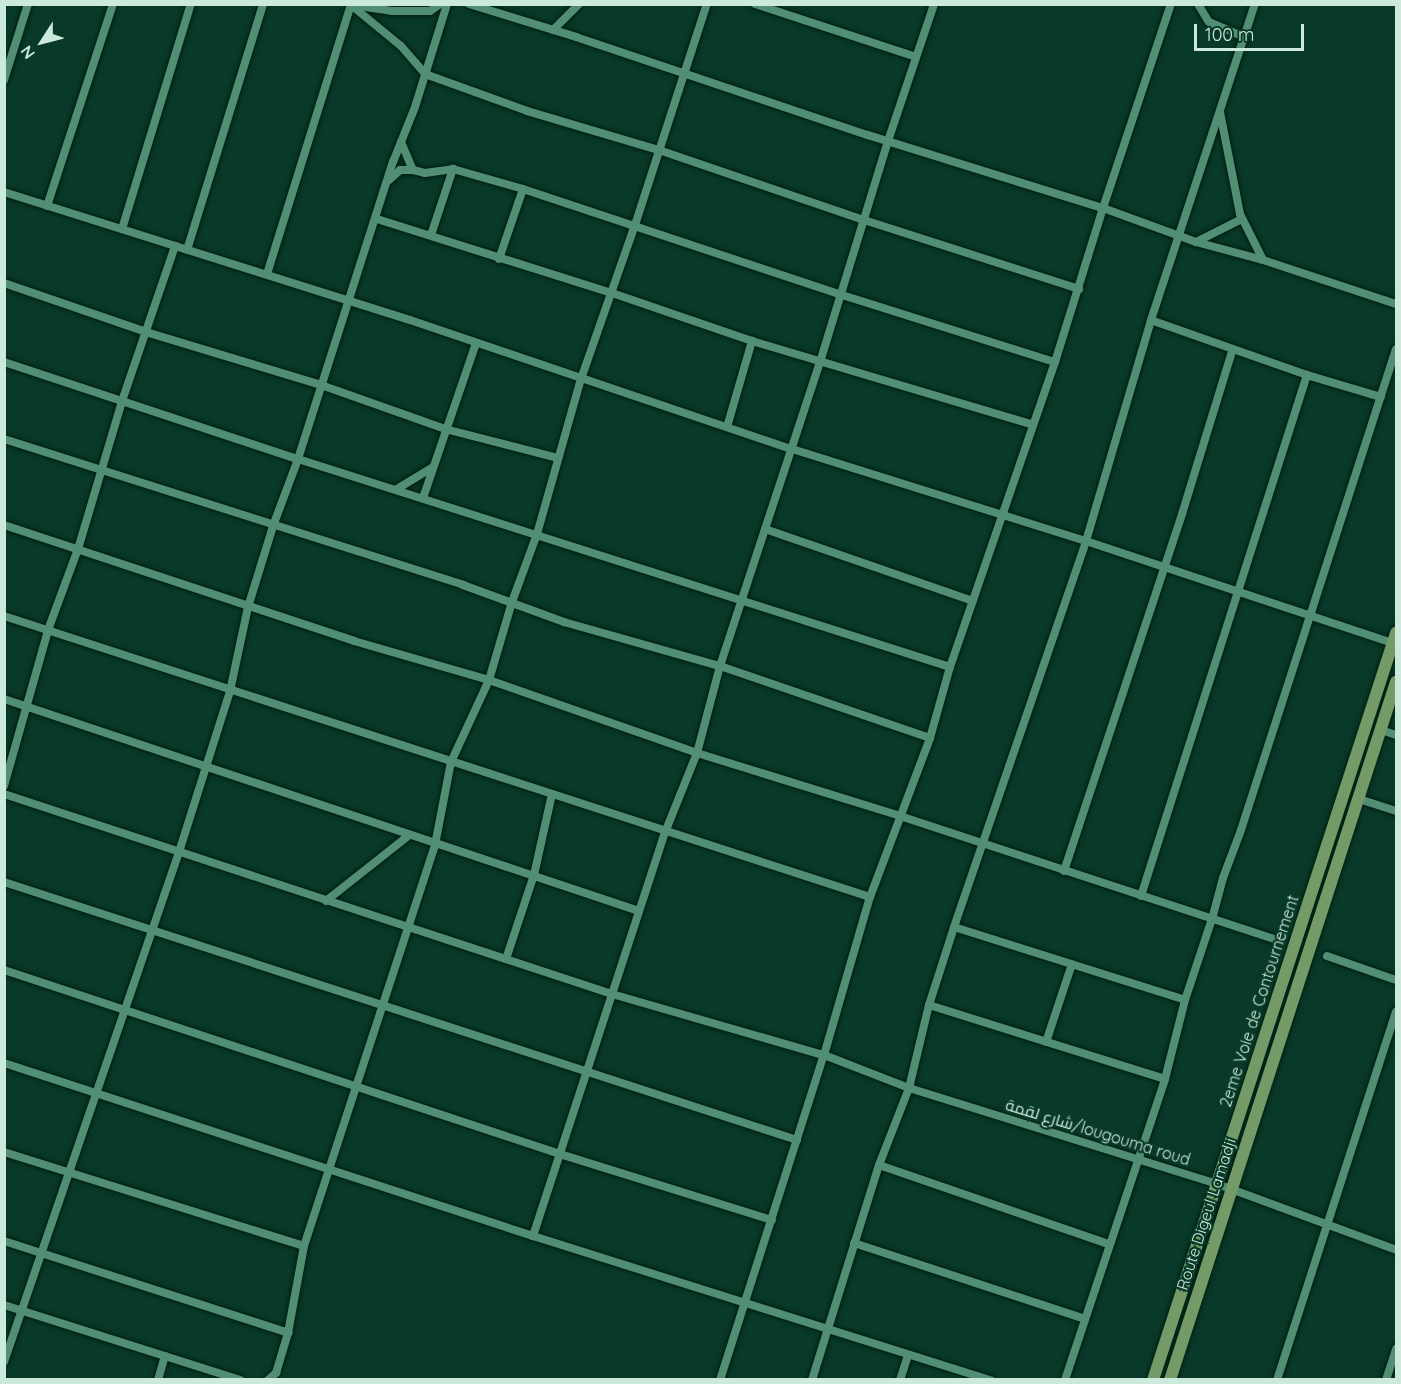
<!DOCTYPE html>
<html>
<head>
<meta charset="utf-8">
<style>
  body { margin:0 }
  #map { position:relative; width:1401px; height:1384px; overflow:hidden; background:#093a29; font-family:Quicksand,Cairo,sans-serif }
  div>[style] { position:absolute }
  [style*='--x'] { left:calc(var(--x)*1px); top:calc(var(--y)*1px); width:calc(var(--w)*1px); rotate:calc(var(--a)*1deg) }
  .roads { filter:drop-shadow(0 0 2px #001f14) drop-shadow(0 0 2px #001f14) }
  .minor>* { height:8px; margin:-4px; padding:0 4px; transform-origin:4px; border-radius:4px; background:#528e74 }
  .secondary>* { height:12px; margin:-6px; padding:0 6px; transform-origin:6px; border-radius:6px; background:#739a67 }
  span { translate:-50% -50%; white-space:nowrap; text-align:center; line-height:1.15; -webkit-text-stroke:4.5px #093a29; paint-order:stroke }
  .street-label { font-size:16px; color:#cceadb }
  .frame { position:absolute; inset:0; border:6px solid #cceadb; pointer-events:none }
  .north { position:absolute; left:12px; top:12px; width:60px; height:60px; -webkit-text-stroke:4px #093a29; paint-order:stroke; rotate:234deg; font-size:16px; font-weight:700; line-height:24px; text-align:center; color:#cceadb }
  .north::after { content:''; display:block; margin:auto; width:21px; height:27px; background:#cceadb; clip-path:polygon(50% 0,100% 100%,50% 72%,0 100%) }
  .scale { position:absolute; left:1194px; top:24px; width:110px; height:27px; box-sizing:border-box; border:3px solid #cceadb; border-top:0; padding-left:8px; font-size:18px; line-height:21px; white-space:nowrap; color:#cceadb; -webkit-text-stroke:4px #093a29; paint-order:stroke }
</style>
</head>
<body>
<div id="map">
  <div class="roads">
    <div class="minor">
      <i style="--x:469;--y:4;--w:112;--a:17.1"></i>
      <i style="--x:576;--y:37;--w:308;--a:18.6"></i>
      <i style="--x:868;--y:135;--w:246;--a:17.3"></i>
      <i style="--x:1103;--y:208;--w:99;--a:20.1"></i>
      <i style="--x:1196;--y:242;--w:69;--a:15"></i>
      <i style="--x:1263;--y:260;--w:140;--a:18.3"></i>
      <i style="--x:755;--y:4;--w:169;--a:18.2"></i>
      <i style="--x:1198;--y:4;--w:21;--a:59"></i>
      <i style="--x:1209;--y:22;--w:38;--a:23"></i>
      <i style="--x:352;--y:5;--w:40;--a:8.5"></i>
      <i style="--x:392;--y:11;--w:38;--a:0"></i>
      <i style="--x:430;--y:11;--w:12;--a:-35"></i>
      <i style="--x:553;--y:30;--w:37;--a:-45"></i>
      <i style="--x:4;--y:80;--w:80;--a:-72.5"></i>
      <i style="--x:1220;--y:112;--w:104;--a:78.9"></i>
      <i style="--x:1240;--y:214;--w:51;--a:63.4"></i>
      <i style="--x:401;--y:142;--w:30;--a:67"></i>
      <i style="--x:413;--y:170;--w:12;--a:14"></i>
      <i style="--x:425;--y:173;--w:28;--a:-8"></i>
      <i style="--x:453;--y:169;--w:73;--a:15.9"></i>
      <i style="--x:523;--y:189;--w:336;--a:18.4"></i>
      <i style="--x:842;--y:295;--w:223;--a:17.5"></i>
      <i style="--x:389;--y:180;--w:15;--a:-42"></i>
      <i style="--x:400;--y:170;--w:13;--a:0"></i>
      <i style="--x:4;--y:192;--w:426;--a:17.5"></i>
      <i style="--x:410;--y:320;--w:403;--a:18.7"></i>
      <i style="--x:792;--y:449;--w:308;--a:17.4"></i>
      <i style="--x:1086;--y:541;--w:327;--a:18.4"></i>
      <i style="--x:47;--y:206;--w:213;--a:-71.9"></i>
      <i style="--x:377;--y:219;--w:246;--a:17.5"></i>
      <i style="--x:612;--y:293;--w:148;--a:18.9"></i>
      <i style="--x:752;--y:341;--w:293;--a:16.6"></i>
      <i style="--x:122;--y:229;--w:235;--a:-73"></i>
      <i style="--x:431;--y:235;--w:70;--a:-71.6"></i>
      <i style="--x:1196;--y:242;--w:51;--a:-26.6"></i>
      <i style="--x:187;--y:250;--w:257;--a:-72.8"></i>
      <i style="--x:499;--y:259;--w:74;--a:-71.1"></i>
      <i style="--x:267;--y:274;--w:282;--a:-72.7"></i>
      <i style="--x:351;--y:5;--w:65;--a:39.4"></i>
      <i style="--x:401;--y:46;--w:37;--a:49"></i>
      <i style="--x:425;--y:74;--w:109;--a:19.9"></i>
      <i style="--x:527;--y:111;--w:138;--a:16.5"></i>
      <i style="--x:659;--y:150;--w:217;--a:18.9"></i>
      <i style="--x:864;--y:220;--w:226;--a:17.8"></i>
      <i style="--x:4;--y:283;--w:150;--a:19"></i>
      <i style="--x:146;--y:332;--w:183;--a:16.8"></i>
      <i style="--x:321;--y:385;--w:132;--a:19.5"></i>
      <i style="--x:445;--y:429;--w:117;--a:14.4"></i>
      <i style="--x:4;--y:362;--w:310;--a:18.3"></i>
      <i style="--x:298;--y:459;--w:684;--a:17.69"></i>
      <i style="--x:1307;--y:375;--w:77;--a:16.6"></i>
      <i style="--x:727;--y:427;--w:90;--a:-73.8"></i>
      <i style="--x:4;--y:439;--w:482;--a:17.6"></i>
      <i style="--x:463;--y:585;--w:108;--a:20.1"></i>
      <i style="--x:564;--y:622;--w:162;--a:15.8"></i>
      <i style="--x:720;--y:666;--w:222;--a:18.9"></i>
      <i style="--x:397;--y:489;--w:42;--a:-31.4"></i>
      <i style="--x:423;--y:498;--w:164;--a:-71.1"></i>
      <i style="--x:4;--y:525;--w:369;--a:18.3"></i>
      <i style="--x:354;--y:641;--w:141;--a:16.1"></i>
      <i style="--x:489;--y:680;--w:220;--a:19.3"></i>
      <i style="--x:697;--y:753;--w:213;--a:17.2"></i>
      <i style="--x:900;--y:816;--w:397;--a:18.2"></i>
      <i style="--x:765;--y:529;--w:220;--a:19.1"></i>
      <i style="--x:4;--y:616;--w:910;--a:17.98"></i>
      <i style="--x:4;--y:699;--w:669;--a:18.46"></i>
      <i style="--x:1381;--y:730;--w:16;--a:18"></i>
      <i style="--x:4;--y:786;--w:162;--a:-74.2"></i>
      <i style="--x:48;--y:630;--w:86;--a:-69.7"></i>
      <i style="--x:78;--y:549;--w:154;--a:-73.4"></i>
      <i style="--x:122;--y:401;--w:164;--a:-71.1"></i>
      <i style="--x:4;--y:794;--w:640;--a:18.21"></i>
      <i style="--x:612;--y:994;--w:221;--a:16.1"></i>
      <i style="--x:824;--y:1055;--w:91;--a:21.2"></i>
      <i style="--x:909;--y:1088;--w:323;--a:17.3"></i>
      <i style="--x:1217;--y:1184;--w:191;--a:20.2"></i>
      <i style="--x:1359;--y:799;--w:39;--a:18"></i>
      <i style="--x:1064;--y:871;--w:376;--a:-71.7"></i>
      <i style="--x:1182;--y:514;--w:170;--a:-72.9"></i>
      <i style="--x:4;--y:882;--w:834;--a:18.02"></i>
      <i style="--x:1141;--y:896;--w:547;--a:-72.33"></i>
      <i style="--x:1307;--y:375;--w:165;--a:-160.6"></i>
      <i style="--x:326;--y:901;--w:105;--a:-38.4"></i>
      <i style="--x:954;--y:927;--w:242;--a:17.5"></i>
      <i style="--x:1327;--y:956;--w:73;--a:19.2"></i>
      <i style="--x:506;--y:959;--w:89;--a:-71.6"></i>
      <i style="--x:534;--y:875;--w:83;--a:-77.5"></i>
      <i style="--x:4;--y:970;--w:586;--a:18.31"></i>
      <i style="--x:560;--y:1154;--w:222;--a:17.3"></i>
      <i style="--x:929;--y:1005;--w:247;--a:17.4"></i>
      <i style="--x:1046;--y:1042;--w:82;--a:-71.6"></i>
      <i style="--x:4;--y:1063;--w:557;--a:18.11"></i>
      <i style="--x:533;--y:1236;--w:480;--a:17.5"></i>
      <i style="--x:4;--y:1152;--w:314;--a:17.4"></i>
      <i style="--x:879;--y:1165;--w:243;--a:19"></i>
      <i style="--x:533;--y:1236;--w:427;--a:-71.9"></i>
      <i style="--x:666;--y:830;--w:83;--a:-68.1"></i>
      <i style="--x:697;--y:753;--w:90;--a:-75.2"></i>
      <i style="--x:720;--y:666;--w:320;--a:-71.8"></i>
      <i style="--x:820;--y:362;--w:231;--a:-72.9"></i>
      <i style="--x:888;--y:141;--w:145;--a:-71.4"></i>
      <i style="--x:4;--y:1241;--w:299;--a:17.9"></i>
      <i style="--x:854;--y:1243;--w:243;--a:18.2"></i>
      <i style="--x:4;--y:1305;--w:248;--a:17.6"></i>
      <i style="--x:4;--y:1362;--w:539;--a:-71.06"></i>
      <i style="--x:179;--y:852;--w:169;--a:-72.4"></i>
      <i style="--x:230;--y:691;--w:86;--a:-77.9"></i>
      <i style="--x:248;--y:607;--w:85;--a:-72.8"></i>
      <i style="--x:273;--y:526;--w:72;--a:-69.5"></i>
      <i style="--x:298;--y:459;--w:312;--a:-72.3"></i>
      <i style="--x:393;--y:162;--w:59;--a:-68.2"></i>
      <i style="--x:415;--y:107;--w:108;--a:-72.7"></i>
      <i style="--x:158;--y:1380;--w:25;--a:-74"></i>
      <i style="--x:268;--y:1380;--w:11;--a:-41"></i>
      <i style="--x:276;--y:1373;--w:42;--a:-73.3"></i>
      <i style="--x:288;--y:1333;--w:88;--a:-79.6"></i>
      <i style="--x:304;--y:1246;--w:422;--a:-71.9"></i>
      <i style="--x:435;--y:845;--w:85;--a:-79.1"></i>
      <i style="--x:451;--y:762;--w:90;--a:-65.1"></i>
      <i style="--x:489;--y:680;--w:81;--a:-73.6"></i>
      <i style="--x:512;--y:602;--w:72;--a:-69.8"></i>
      <i style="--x:537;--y:534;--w:161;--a:-74.2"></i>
      <i style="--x:581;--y:379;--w:163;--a:-70.7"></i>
      <i style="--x:635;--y:225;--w:232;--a:-72"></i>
      <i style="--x:720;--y:1380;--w:341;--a:-72.3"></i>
      <i style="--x:824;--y:1055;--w:165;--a:-73.8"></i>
      <i style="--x:870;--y:897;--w:170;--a:-69.3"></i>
      <i style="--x:930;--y:738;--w:74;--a:-74.3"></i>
      <i style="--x:950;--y:667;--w:323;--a:-71"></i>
      <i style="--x:1055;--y:362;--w:161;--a:-72.7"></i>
      <i style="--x:1103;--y:208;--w:215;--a:-71.6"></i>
      <i style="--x:812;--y:1380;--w:225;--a:-72.7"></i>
      <i style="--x:879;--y:1165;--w:83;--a:-68.7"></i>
      <i style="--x:909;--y:1088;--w:85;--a:-76.5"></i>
      <i style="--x:929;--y:1005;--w:82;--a:-72.2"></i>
      <i style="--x:954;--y:927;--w:408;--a:-71.1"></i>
      <i style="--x:1086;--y:541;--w:230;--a:-73.6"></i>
      <i style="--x:1151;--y:320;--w:333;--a:-71.8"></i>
      <i style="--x:900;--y:1380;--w:26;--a:-72"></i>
      <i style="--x:1065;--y:1380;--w:317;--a:-71.6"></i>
      <i style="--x:1165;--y:1079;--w:81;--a:-75.8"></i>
      <i style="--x:1185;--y:1000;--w:85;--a:-71.6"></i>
      <i style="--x:1212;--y:919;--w:42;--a:-75"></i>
      <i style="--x:1223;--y:878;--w:51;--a:-69.4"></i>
      <i style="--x:1241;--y:830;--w:505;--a:-72.14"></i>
      <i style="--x:1277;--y:1380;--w:387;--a:-72.1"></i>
      <i style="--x:1386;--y:1380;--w:33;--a:-72"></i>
    </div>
    <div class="secondary">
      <i style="--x:1153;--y:1380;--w:786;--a:-71.98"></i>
      <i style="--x:1170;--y:1380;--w:734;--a:-72.06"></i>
    </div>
  </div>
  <div class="street-label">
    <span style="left:1259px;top:1001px;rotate:-72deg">2eme Voie de Contournement</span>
    <span style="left:1098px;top:1132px;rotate:17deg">شارع لقمة/lougouma roud</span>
    <span style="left:1206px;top:1214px;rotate:-72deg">Route Digeul Lamadji</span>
  </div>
  <div class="frame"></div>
  <div class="north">N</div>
  <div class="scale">100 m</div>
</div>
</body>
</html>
